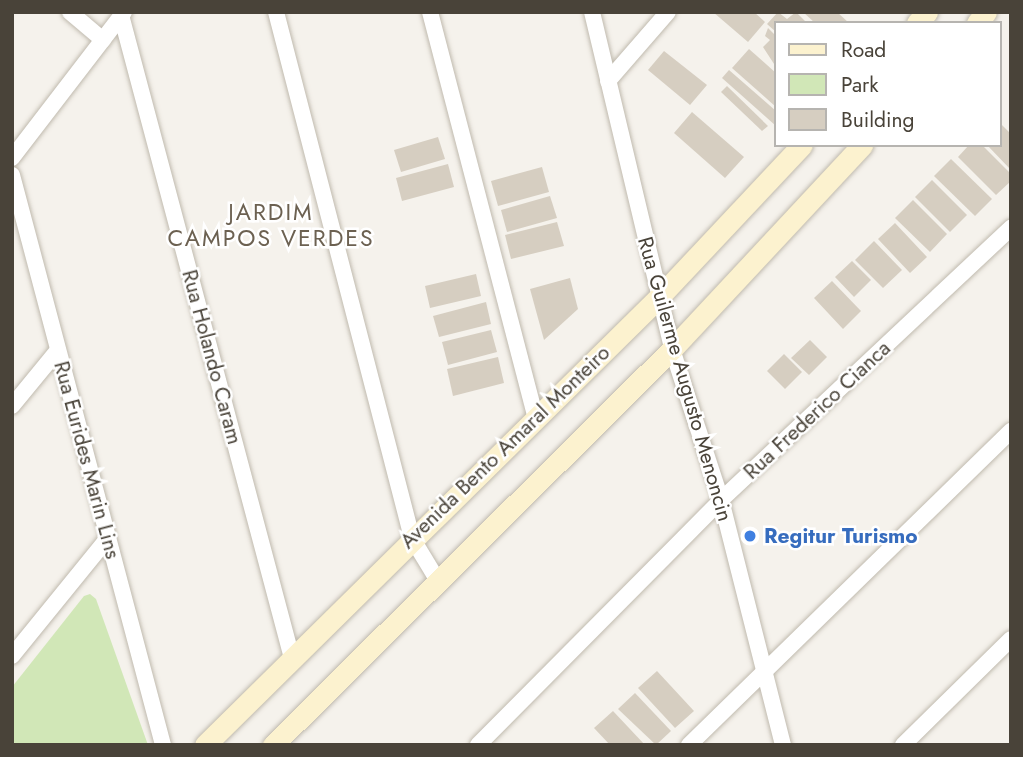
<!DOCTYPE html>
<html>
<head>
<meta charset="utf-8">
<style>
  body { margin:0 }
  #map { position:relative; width:1023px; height:757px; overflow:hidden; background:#f5f2ec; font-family:Jost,sans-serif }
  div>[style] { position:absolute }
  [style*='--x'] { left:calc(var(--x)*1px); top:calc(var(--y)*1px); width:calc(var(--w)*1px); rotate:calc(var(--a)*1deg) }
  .green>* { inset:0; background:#d1e7b7 }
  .building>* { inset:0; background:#d6cec1 }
  .roads { filter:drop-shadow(0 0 2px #c0baae) drop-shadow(0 0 2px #c0baae) }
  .street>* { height:16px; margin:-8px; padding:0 8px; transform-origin:8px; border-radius:8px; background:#fff }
  .secondary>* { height:21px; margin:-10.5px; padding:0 10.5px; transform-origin:10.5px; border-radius:10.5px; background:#fcf2cf }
  .dots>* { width:19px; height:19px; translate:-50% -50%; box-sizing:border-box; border:4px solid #fff; border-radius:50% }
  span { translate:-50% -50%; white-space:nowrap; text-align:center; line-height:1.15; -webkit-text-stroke:5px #fff; paint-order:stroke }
  .street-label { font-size:21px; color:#494339 }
  .shop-label { font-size:21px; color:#366cbe; font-weight:700 }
  .left { translate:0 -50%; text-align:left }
  .neighbourhood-label { font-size:23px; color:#6c6151; letter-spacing:2px }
  .frame { position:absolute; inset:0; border:14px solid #494339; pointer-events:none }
  .legend { position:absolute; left:774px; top:21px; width:228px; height:126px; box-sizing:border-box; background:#fff; border:2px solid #b6b4b0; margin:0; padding:9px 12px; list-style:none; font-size:21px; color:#494339 }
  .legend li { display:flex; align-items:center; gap:14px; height:35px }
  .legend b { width:35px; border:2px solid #b6b4b0 }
</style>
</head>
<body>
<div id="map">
  <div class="green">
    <i style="clip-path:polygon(90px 594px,96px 599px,148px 745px,12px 745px,12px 687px,84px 596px)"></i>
  </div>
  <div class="building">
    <i style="clip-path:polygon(713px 12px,754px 12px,765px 22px,748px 42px)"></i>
    <i style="clip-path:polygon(778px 12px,787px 19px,796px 12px,807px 23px,776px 23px,776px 32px,767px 24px)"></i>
    <i style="clip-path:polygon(803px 12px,837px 12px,849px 23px,815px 23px)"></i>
    <i style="clip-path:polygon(768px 28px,776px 36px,776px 67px,763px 47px,770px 40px,765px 36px)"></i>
    <i style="clip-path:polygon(749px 49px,776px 73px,776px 107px,732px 68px)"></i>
    <i style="clip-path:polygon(664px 51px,707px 85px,690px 105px,648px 70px)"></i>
    <i style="clip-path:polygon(729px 70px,776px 111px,776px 126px,722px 78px)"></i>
    <i style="clip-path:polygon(727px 86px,768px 126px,762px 131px,721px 92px)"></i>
    <i style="clip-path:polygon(692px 112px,744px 157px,725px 178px,674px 133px)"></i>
    <i style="clip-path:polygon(1000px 123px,1011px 134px,1011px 170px,987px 145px,1000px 145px)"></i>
    <i style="clip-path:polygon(438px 137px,445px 159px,401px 172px,394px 150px)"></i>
    <i style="clip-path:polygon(969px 145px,982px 145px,1011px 174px,1011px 181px,996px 195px,958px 157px)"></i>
    <i style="clip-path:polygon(951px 159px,992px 199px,975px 216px,934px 176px)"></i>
    <i style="clip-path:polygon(448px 164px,454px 187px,402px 201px,396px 178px)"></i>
    <i style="clip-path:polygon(542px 167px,549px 192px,498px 206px,491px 181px)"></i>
    <i style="clip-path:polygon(932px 180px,967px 215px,950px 232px,915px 197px)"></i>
    <i style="clip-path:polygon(550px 196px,557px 218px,507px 232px,501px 210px)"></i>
    <i style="clip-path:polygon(913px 200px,947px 234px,930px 252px,895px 218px)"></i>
    <i style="clip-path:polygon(557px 222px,564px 246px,511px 259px,505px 235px)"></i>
    <i style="clip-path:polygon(895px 223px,927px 257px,910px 273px,878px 239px)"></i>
    <i style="clip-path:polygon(874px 241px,902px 270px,883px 288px,855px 260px)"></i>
    <i style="clip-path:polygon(852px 261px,871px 280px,854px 297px,835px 277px)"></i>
    <i style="clip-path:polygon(476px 274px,481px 296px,430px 308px,425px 286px)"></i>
    <i style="clip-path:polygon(570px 278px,578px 309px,544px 340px,530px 289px)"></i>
    <i style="clip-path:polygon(832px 281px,861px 311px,843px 329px,814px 298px)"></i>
    <i style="clip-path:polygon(486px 302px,491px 324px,439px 337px,433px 316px)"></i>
    <i style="clip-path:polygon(491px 330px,497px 352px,448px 365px,442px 342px)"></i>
    <i style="clip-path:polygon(810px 340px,827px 357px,809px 375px,791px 358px)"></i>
    <i style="clip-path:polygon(784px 354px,802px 372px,785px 389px,767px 371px)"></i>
    <i style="clip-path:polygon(498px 357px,504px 383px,453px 396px,447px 369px)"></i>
    <i style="clip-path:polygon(657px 671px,694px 711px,675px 728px,638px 688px)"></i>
    <i style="clip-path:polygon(635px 693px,671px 731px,656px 745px,618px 709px)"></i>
    <i style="clip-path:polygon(613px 711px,645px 745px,610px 745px,594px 728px)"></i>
  </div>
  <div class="roads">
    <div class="street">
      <i style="--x:70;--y:12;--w:43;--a:40.3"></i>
      <i style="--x:276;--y:12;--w:543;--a:75.5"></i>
      <i style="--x:412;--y:538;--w:50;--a:58.8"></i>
      <i style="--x:430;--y:12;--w:417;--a:75.4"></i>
      <i style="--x:592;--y:12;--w:346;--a:76.6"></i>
      <i style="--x:672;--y:349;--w:159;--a:72"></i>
      <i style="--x:721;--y:500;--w:253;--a:75.8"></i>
      <i style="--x:121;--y:15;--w:665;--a:75.11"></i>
      <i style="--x:608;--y:81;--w:91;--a:-49"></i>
      <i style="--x:12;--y:158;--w:184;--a:-52.5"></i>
      <i style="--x:12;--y:175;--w:590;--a:75.16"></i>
      <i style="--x:12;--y:406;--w:72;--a:-50.6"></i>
      <i style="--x:12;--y:656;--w:152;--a:-50.9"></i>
      <i style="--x:478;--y:745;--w:345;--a:-45.2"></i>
      <i style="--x:721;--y:500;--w:398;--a:-43.2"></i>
      <i style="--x:689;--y:745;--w:450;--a:-44.3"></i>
      <i style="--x:903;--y:745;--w:151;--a:-44.5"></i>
    </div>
    <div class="secondary">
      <i style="--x:917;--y:23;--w:15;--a:-48"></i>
      <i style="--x:977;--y:23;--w:14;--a:-51"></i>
      <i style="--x:205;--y:745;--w:639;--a:-44.62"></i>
      <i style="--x:660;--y:296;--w:207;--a:-46.8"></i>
      <i style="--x:273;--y:745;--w:562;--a:-44.78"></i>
      <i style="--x:672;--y:349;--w:279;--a:-47"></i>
    </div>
  </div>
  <div class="dots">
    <i style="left:750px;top:536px;background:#3f7fe0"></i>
  </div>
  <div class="street-label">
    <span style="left:212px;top:357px;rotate:75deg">Rua Holando Caram</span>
    <span style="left:685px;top:379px;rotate:74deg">Rua Guilerme Augusto Menoncin</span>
    <span style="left:817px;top:410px;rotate:-43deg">Rua Frederico Cianca</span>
    <span style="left:505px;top:447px;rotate:-44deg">Avenida Bento Amaral Monteiro</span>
    <span style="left:87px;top:460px;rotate:75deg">Rua Eurides Marin Lins</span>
  </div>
  <div class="shop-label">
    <span class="left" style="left:764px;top:536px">Regitur Turismo</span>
  </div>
  <div class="neighbourhood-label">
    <span style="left:271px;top:225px">JARDIM<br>CAMPOS VERDES</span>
  </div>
  <div class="frame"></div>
  <ul class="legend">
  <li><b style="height:9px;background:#fcf2cf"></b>Road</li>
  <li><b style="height:19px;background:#d1e7b7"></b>Park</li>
  <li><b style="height:19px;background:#d6cec1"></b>Building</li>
  </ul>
</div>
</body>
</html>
